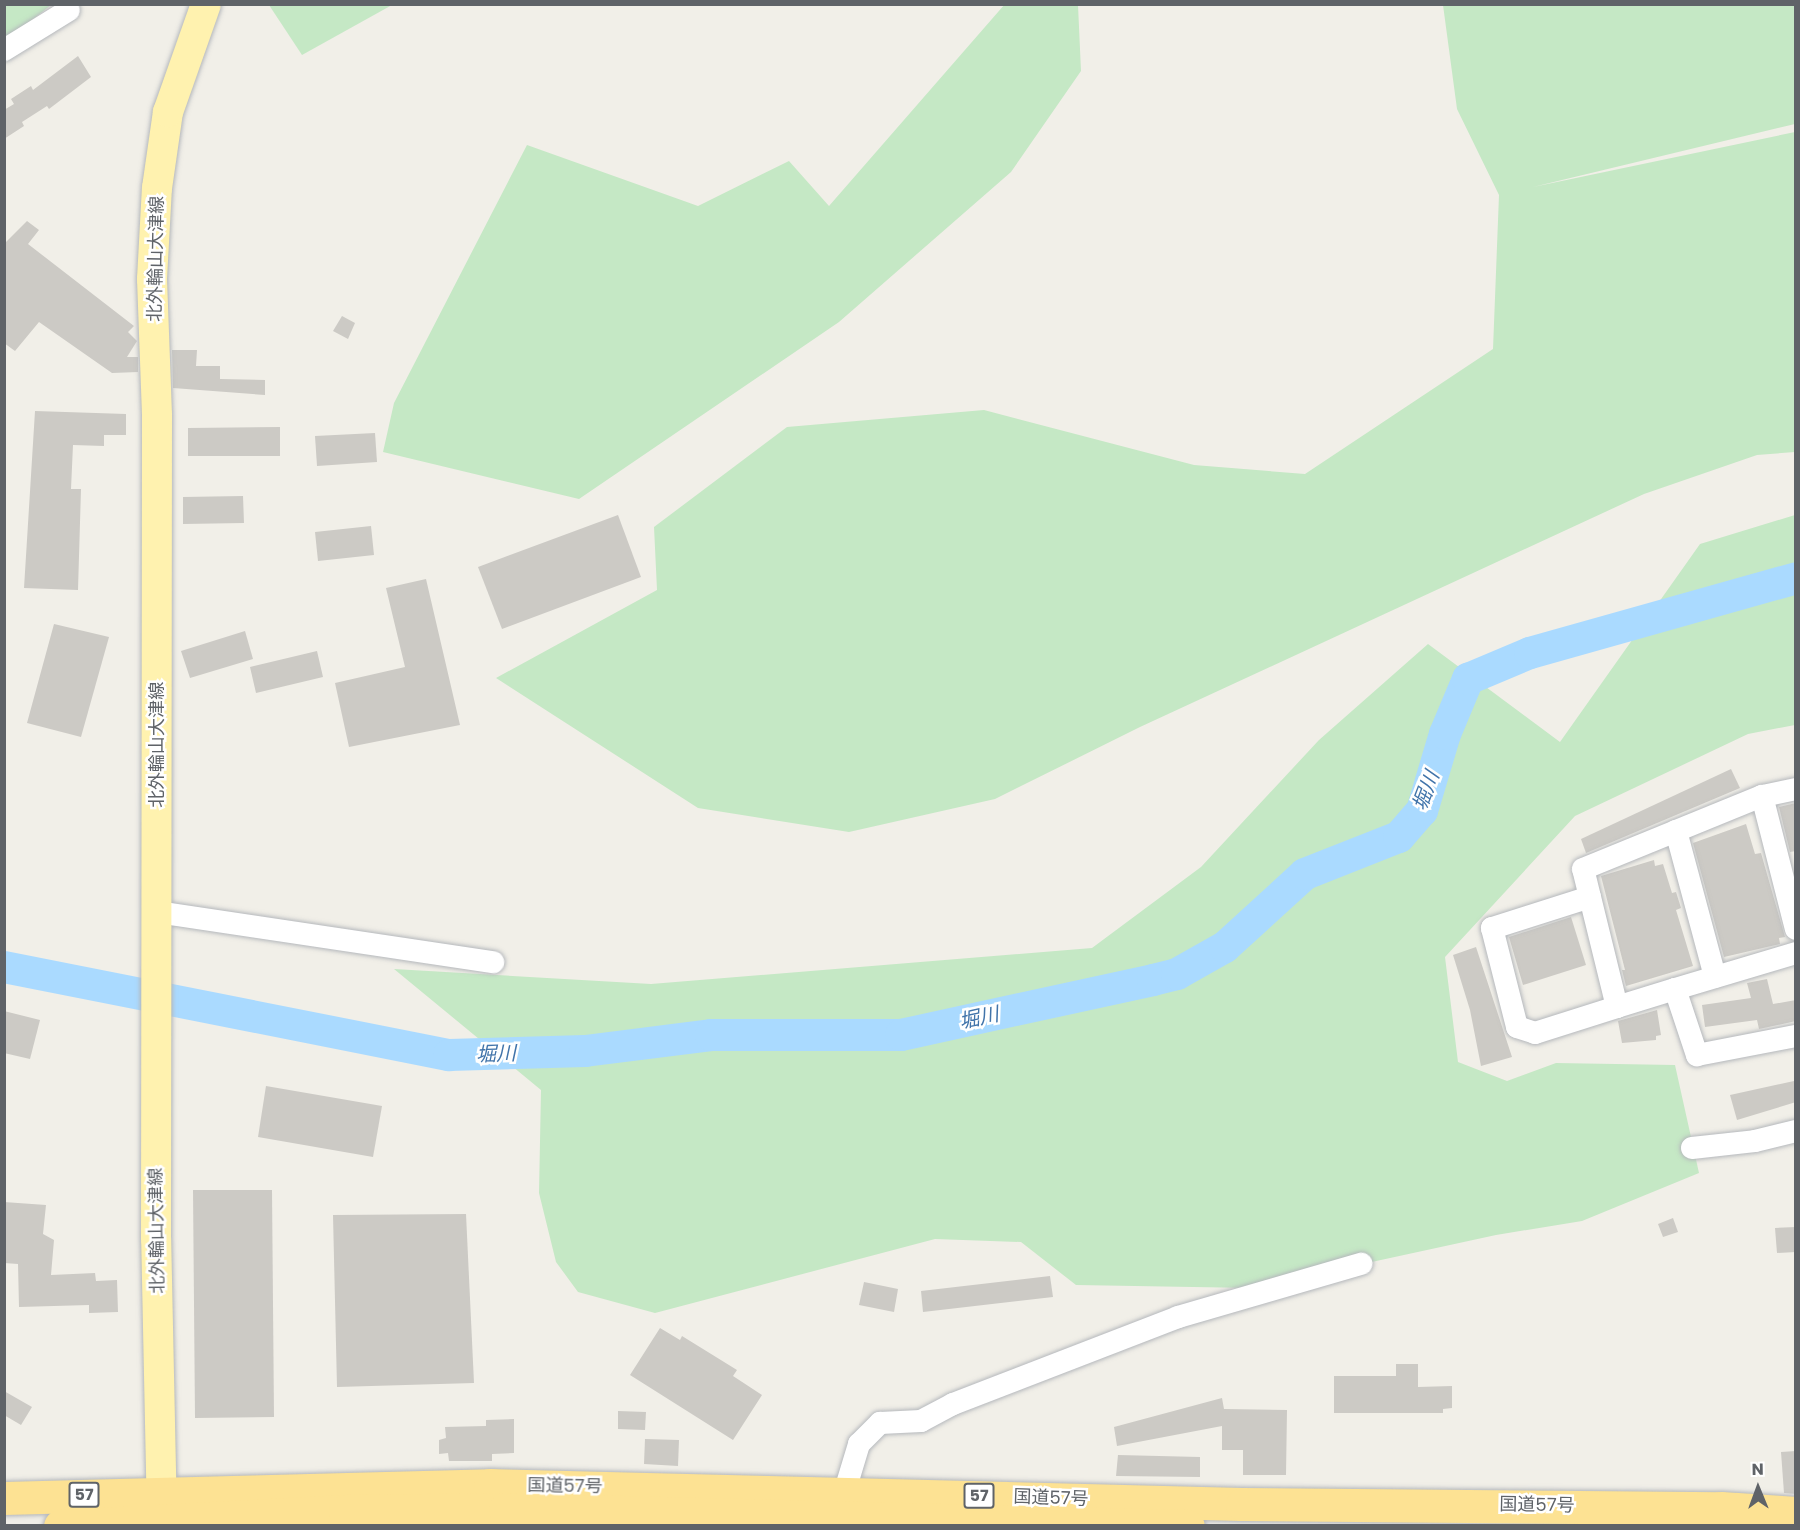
<!DOCTYPE html>
<html>
<head>
<meta charset="utf-8">
<style>
  body { margin:0 }
  #map { position:relative; width:1800px; height:1530px; overflow:hidden; background:#f1efe8; font-family:Poppins,"Noto Sans JP",sans-serif }
  div>[style] { position:absolute }
  [style*='--x'] { left:calc(var(--x)*1px); top:calc(var(--y)*1px); width:calc(var(--w)*1px); rotate:calc(var(--a)*1deg) }
  .green>* { inset:0; background:#c5e8c5 }
  .river>* { height:32px; margin:-16px; padding:0 16px; transform-origin:16px; border-radius:16px; background:#aadaff }
  .building>* { inset:0; background:#cccac5 }
  .roads { filter:drop-shadow(0 0 2px #b5b8bc) drop-shadow(0 0 2px #b5b8bc) }
  .minor>* { height:22px; margin:-11px; padding:0 11px; transform-origin:11px; border-radius:11px; background:#fff }
  .major>* { height:30px; margin:-15px; padding:0 15px; transform-origin:15px; border-radius:15px; background:#fff2af }
  .highway>* { height:33px; margin:-16.5px; padding:0 16.5px; transform-origin:16.5px; border-radius:16.5px; background:#fde293 }
  span { translate:-50% -50%; white-space:nowrap; text-align:center; line-height:1.15; -webkit-text-stroke:5px #fff; paint-order:stroke }
  .shield-label span { padding:2px 4px; background:#fff; border:2px solid; border-radius:4px; -webkit-text-stroke-width:0 }
  .shield-label { font-size:16px; color:#5f6368; font-weight:700 }
  .street-label { font-size:18px; color:#5f6368 }
  .water-label { font-size:20px; color:#4174aa; font-style:italic }
  .frame { position:absolute; inset:0; border:6px solid #5f6368; pointer-events:none }
  .north { position:absolute; left:1728px; top:1458px; width:60px; height:60px; -webkit-text-stroke:4px #fff; paint-order:stroke; rotate:359deg; font-size:16px; font-weight:700; line-height:24px; text-align:center; color:#5f6368 }
  .north::after { content:''; display:block; margin:auto; width:21px; height:27px; background:#5f6368; clip-path:polygon(50% 0,100% 100%,50% 72%,0 100%) }
</style>
</head>
<body>
<div id="map">
  <div class="green">
    <i style="clip-path:polygon(1005px 4px,1078px 5px,1081px 71px,1011px 172px,839px 322px,579px 499px,383px 452px,394px 403px,527px 145px,698px 206px,789px 161px,829px 206px)"></i>
    <i style="clip-path:polygon(5px 5px,51px 5px,5px 41px)"></i>
    <i style="clip-path:polygon(269px 5px,392px 5px,302px 55px)"></i>
    <i style="clip-path:polygon(1443px 5px,1795px 5px,1795px 124px,1533px 187px,1795px 132px,1795px 452px,1757px 455px,1644px 494px,1140px 727px,995px 799px,849px 832px,698px 808px,496px 678px,657px 590px,654px 527px,787px 427px,984px 410px,1194px 465px,1305px 474px,1493px 349px,1499px 195px,1457px 109px)"></i>
    <i style="clip-path:polygon(1795px 515px,1795px 725px,1748px 734px,1575px 816px,1445px 957px,1458px 1062px,1507px 1081px,1556px 1063px,1675px 1065px,1699px 1173px,1582px 1221px,1496px 1235px,1252px 1288px,1076px 1285px,1021px 1242px,935px 1239px,655px 1313px,578px 1292px,556px 1262px,539px 1193px,541px 1090px,394px 969px,651px 984px,1092px 948px,1201px 867px,1319px 740px,1428px 644px,1560px 742px,1700px 544px)"></i>
  </div>
  <div class="river">
    <i style="--x:4;--y:967;--w:454;--a:11.2"></i>
    <i style="--x:449;--y:1055;--w:136;--a:-1.7"></i>
    <i style="--x:585;--y:1051;--w:127;--a:-7.2"></i>
    <i style="--x:711;--y:1035;--w:190;--a:0"></i>
    <i style="--x:901;--y:1035;--w:258;--a:-12.3"></i>
    <i style="--x:1153;--y:980;--w:25;--a:-14"></i>
    <i style="--x:1177;--y:974;--w:55;--a:-29.4"></i>
    <i style="--x:1225;--y:947;--w:108;--a:-42.4"></i>
    <i style="--x:1305;--y:874;--w:101;--a:-21.5"></i>
    <i style="--x:1399;--y:837;--w:35;--a:-49"></i>
    <i style="--x:1422;--y:811;--w:80;--a:-73.4"></i>
    <i style="--x:1445;--y:734;--w:60;--a:-67.3"></i>
    <i style="--x:1468;--y:679;--w:67;--a:-22.8"></i>
    <i style="--x:1530;--y:653;--w:276;--a:-15.7"></i>
  </div>
  <div class="building">
    <i style="clip-path:polygon(78px 56px,91px 77px,49px 109px,47px 106px,22px 122px,24px 126px,4px 139px,4px 110px,14px 104px,11px 99px,31px 86px,33px 90px)"></i>
    <i style="clip-path:polygon(27px 221px,39px 230px,28px 244px,134px 326px,128px 332px,137px 341px,127px 357px,138px 357px,138px 372px,112px 373px,39px 322px,15px 351px,4px 343px,4px 244px)"></i>
    <i style="clip-path:polygon(342px 316px,355px 323px,348px 339px,333px 331px)"></i>
    <i style="clip-path:polygon(172px 350px,197px 350px,196px 366px,220px 366px,220px 379px,265px 380px,265px 395px,173px 388px)"></i>
    <i style="clip-path:polygon(35px 411px,126px 414px,126px 435px,104px 435px,104px 446px,73px 445px,71px 489px,81px 489px,78px 590px,24px 588px)"></i>
    <i style="clip-path:polygon(280px 427px,280px 456px,188px 456px,188px 428px)"></i>
    <i style="clip-path:polygon(375px 433px,377px 462px,317px 466px,315px 436px)"></i>
    <i style="clip-path:polygon(243px 496px,244px 523px,183px 524px,183px 497px)"></i>
    <i style="clip-path:polygon(618px 515px,641px 577px,502px 629px,478px 567px)"></i>
    <i style="clip-path:polygon(371px 526px,374px 555px,318px 561px,315px 532px)"></i>
    <i style="clip-path:polygon(426px 579px,460px 725px,349px 747px,335px 683px,405px 667px,386px 588px)"></i>
    <i style="clip-path:polygon(54px 624px,109px 637px,81px 737px,27px 723px)"></i>
    <i style="clip-path:polygon(245px 631px,253px 659px,190px 678px,181px 651px)"></i>
    <i style="clip-path:polygon(317px 651px,323px 677px,256px 693px,250px 667px)"></i>
    <i style="clip-path:polygon(1731px 769px,1740px 788px,1586px 853px,1581px 839px)"></i>
    <i style="clip-path:polygon(1796px 803px,1796px 851px,1790px 852px,1779px 807px)"></i>
    <i style="clip-path:polygon(1746px 824px,1755px 854px,1761px 853px,1785px 937px,1779px 938px,1780px 944px,1724px 957px,1693px 843px)"></i>
    <i style="clip-path:polygon(1654px 860px,1655px 866px,1663px 864px,1672px 893px,1676px 892px,1681px 908px,1676px 910px,1693px 966px,1626px 986px,1622px 970px,1625px 970px,1601px 876px)"></i>
    <i style="clip-path:polygon(1571px 917px,1586px 965px,1523px 985px,1509px 937px)"></i>
    <i style="clip-path:polygon(1476px 947px,1512px 1057px,1481px 1066px,1470px 1010px,1453px 955px)"></i>
    <i style="clip-path:polygon(1767px 979px,1773px 1004px,1796px 1000px,1796px 1021px,1759px 1029px,1757px 1020px,1705px 1027px,1702px 1005px,1751px 998px,1747px 983px)"></i>
    <i style="clip-path:polygon(1657px 1010px,1661px 1035px,1656px 1036px,1656px 1040px,1622px 1043px,1618px 1021px)"></i>
    <i style="clip-path:polygon(4px 1011px,40px 1020px,30px 1059px,4px 1053px)"></i>
    <i style="clip-path:polygon(1794px 1081px,1796px 1102px,1737px 1120px,1730px 1095px)"></i>
    <i style="clip-path:polygon(266px 1086px,382px 1106px,373px 1157px,258px 1137px)"></i>
    <i style="clip-path:polygon(193px 1190px,272px 1190px,274px 1417px,195px 1418px)"></i>
    <i style="clip-path:polygon(4px 1202px,46px 1205px,43px 1234px,54px 1240px,51px 1275px,95px 1273px,96px 1281px,117px 1280px,118px 1312px,89px 1313px,89px 1305px,19px 1307px,18px 1264px,4px 1263px)"></i>
    <i style="clip-path:polygon(466px 1214px,474px 1383px,337px 1387px,333px 1215px)"></i>
    <i style="clip-path:polygon(1673px 1218px,1678px 1232px,1663px 1237px,1658px 1224px)"></i>
    <i style="clip-path:polygon(1796px 1227px,1796px 1252px,1777px 1253px,1775px 1228px)"></i>
    <i style="clip-path:polygon(1050px 1276px,1053px 1297px,923px 1312px,921px 1291px)"></i>
    <i style="clip-path:polygon(864px 1282px,898px 1289px,894px 1312px,859px 1305px)"></i>
    <i style="clip-path:polygon(660px 1328px,680px 1340px,682px 1336px,737px 1370px,733px 1376px,762px 1395px,733px 1440px,630px 1375px)"></i>
    <i style="clip-path:polygon(1396px 1364px,1418px 1364px,1418px 1387px,1452px 1386px,1452px 1408px,1443px 1409px,1443px 1413px,1334px 1413px,1334px 1376px,1396px 1376px)"></i>
    <i style="clip-path:polygon(4px 1391px,32px 1407px,21px 1425px,4px 1415px)"></i>
    <i style="clip-path:polygon(1222px 1398px,1224px 1409px,1287px 1410px,1286px 1475px,1243px 1475px,1243px 1450px,1222px 1450px,1222px 1426px,1117px 1446px,1114px 1427px)"></i>
    <i style="clip-path:polygon(618px 1411px,646px 1412px,645px 1430px,618px 1429px)"></i>
    <i style="clip-path:polygon(514px 1419px,514px 1453px,492px 1454px,492px 1461px,449px 1461px,448px 1453px,439px 1454px,439px 1440px,446px 1438px,445px 1427px,486px 1426px,486px 1420px)"></i>
    <i style="clip-path:polygon(645px 1439px,679px 1440px,678px 1466px,644px 1464px)"></i>
    <i style="clip-path:polygon(1796px 1451px,1796px 1494px,1784px 1493px,1781px 1452px)"></i>
    <i style="clip-path:polygon(1118px 1455px,1200px 1457px,1200px 1477px,1116px 1476px)"></i>
  </div>
  <div class="roads">
    <div class="minor">
      <i style="--x:4;--y:50;--w:76;--a:-31.6"></i>
      <i style="--x:1796;--y:789;--w:35;--a:168"></i>
      <i style="--x:1762;--y:796;--w:137;--a:75.7"></i>
      <i style="--x:1676;--y:831;--w:151;--a:75"></i>
      <i style="--x:1590;--y:897;--w:103;--a:162.4"></i>
      <i style="--x:1492;--y:928;--w:102;--a:75.8"></i>
      <i style="--x:1517;--y:1027;--w:19;--a:18"></i>
      <i style="--x:1535;--y:1033;--w:86;--a:-17.6"></i>
      <i style="--x:157;--y:912;--w:340;--a:8.5"></i>
      <i style="--x:1796;--y:953;--w:126;--a:163.4"></i>
      <i style="--x:1675;--y:989;--w:70;--a:71.6"></i>
      <i style="--x:1697;--y:1055;--w:101;--a:-10.9"></i>
      <i style="--x:1675;--y:989;--w:61;--a:162.8"></i>
      <i style="--x:1617;--y:1007;--w:142;--a:-103.8"></i>
      <i style="--x:1583;--y:869;--w:193;--a:-22.2"></i>
      <i style="--x:1692;--y:1148;--w:63;--a:-6.3"></i>
      <i style="--x:1755;--y:1141;--w:42;--a:-13.7"></i>
      <i style="--x:840;--y:1507;--w:66;--a:-73.2"></i>
      <i style="--x:859;--y:1444;--w:30;--a:-45"></i>
      <i style="--x:880;--y:1423;--w:41;--a:-2.8"></i>
      <i style="--x:921;--y:1421;--w:36;--a:-28"></i>
      <i style="--x:953;--y:1404;--w:241;--a:-21.1"></i>
      <i style="--x:1178;--y:1317;--w:191;--a:-16.2"></i>
    </div>
    <div class="major">
      <i style="--x:162;--y:1518;--w:279;--a:-91.2"></i>
      <i style="--x:156;--y:1239;--w:824;--a:-89.93"></i>
      <i style="--x:157;--y:415;--w:136;--a:-92.1"></i>
      <i style="--x:152;--y:279;--w:91;--a:-86.9"></i>
      <i style="--x:157;--y:188;--w:77;--a:-81.8"></i>
      <i style="--x:168;--y:112;--w:114;--a:-70.6"></i>
    </div>
    <div class="highway">
      <i style="--x:4;--y:1498;--w:486;--a:-1.5"></i>
      <i style="--x:490;--y:1485;--w:752;--a:1.45"></i>
      <i style="--x:1242;--y:1504;--w:479;--a:0.5"></i>
      <i style="--x:1721;--y:1508;--w:75;--a:3.8"></i>
      <i style="--x:60;--y:1526;--w:285;--a:-3"></i>
      <i style="--x:345;--y:1511;--w:160;--a:-0.7"></i>
      <i style="--x:505;--y:1509;--w:683;--a:1.43"></i>
    </div>
  </div>
  <div class="shield-label">
    <span style="left:84px;top:1495px">57</span>
    <span style="left:979px;top:1496px">57</span>
  </div>
  <div class="street-label">
    <span style="left:156px;top:259px;rotate:-89deg">北外輪山大津線</span>
    <span style="left:157px;top:745px;rotate:-90deg">北外輪山大津線</span>
    <span style="left:157px;top:1231px;rotate:-91deg">北外輪山大津線</span>
    <span style="left:565px;top:1486px;rotate:1deg">国道57号</span>
    <span style="left:1051px;top:1498px;rotate:2deg">国道57号</span>
    <span style="left:1537px;top:1505px;rotate:1deg">国道57号</span>
  </div>
  <div class="water-label">
    <span style="left:1426px;top:791px;rotate:-69deg">堀川</span>
    <span style="left:979px;top:1018px;rotate:-12deg">堀川</span>
    <span style="left:496px;top:1054px;rotate:-2deg">堀川</span>
  </div>
  <div class="frame"></div>
  <div class="north">N</div>
</div>
</body>
</html>
